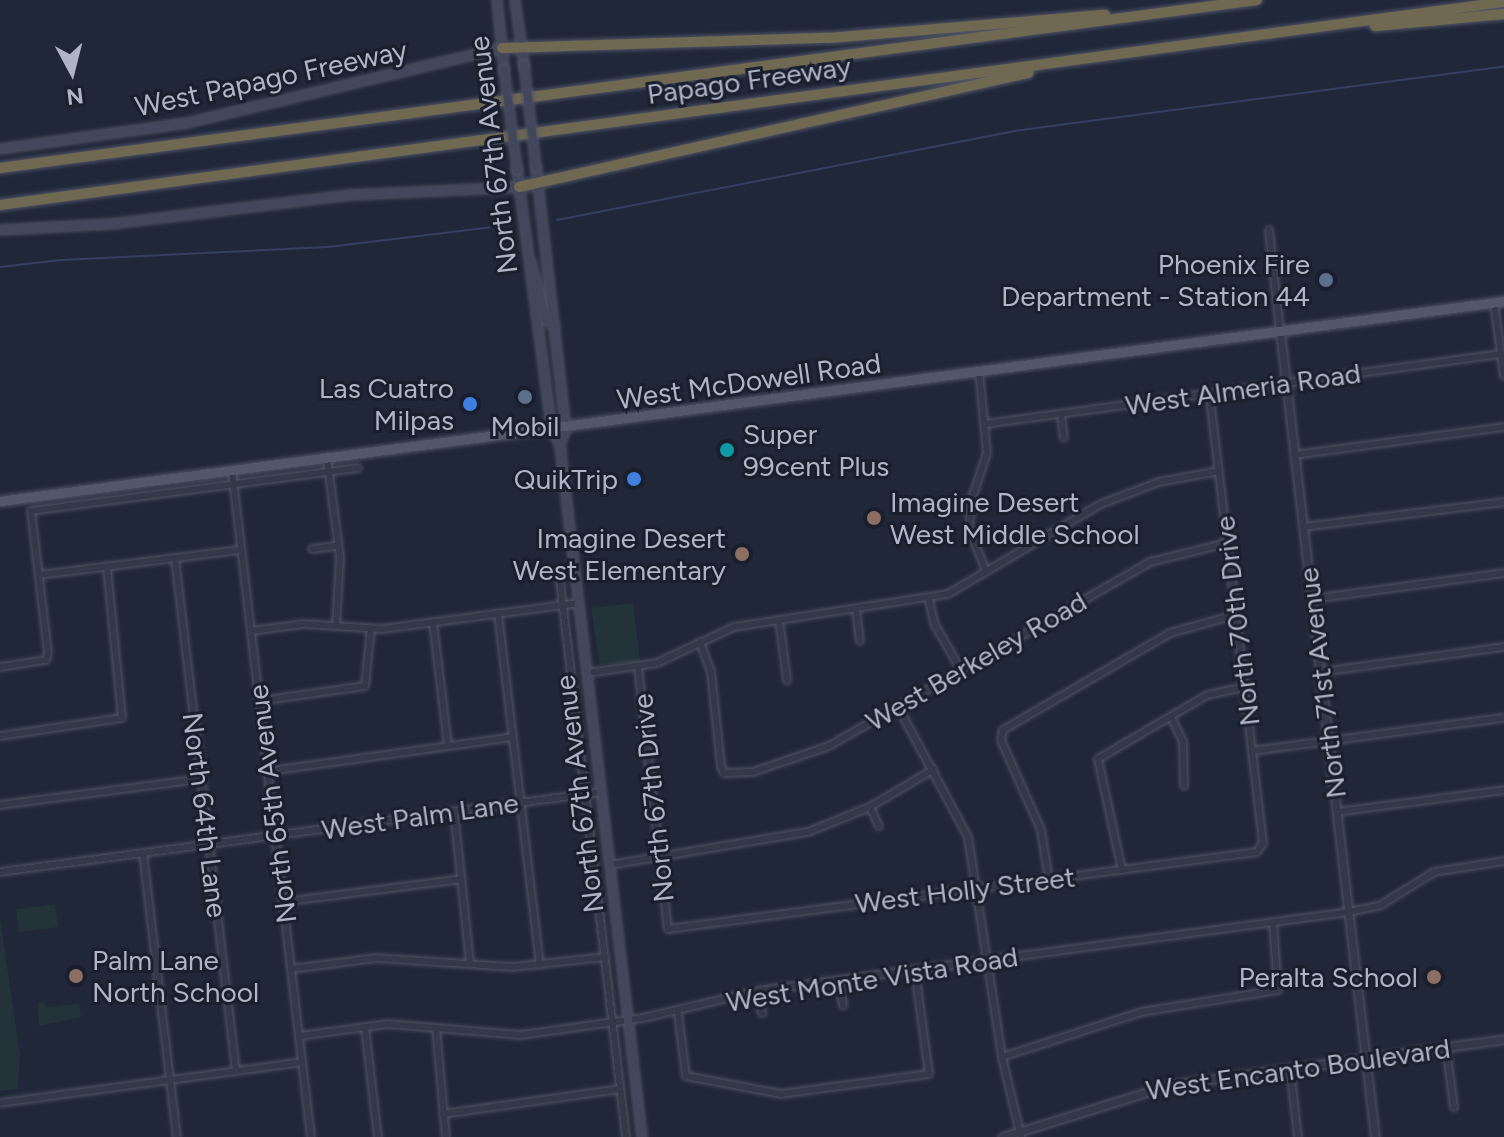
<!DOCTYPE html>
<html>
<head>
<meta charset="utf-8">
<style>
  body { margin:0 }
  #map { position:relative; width:1504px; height:1137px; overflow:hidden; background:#202739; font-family:Figtree,sans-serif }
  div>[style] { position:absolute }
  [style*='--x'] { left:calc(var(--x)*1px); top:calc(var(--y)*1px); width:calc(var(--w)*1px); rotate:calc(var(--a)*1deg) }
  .green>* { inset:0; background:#22333a }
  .stream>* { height:2px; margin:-1px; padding:0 1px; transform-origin:1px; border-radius:1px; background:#343f61 }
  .roads { filter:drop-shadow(0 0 2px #4f5464) drop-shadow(0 0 2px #4f5464) }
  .minor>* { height:6px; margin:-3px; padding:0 3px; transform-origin:3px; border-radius:3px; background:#343949 }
  .tertiary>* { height:7px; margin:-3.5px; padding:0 3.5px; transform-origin:3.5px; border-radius:3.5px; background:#343949 }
  .secondary>* { height:8px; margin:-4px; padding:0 4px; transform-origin:4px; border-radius:4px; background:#42475c }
  .primary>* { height:9px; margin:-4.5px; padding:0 4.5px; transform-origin:4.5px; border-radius:4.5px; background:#52586a }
  .motorway>* { height:10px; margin:-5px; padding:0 5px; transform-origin:5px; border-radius:5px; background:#706951 }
  .bridges { filter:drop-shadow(0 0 2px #4f5464) drop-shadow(0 0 2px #4f5464) }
  .secondary-bridge>* { height:8px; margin:-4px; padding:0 4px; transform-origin:4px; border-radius:4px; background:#42475c }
  .dots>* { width:22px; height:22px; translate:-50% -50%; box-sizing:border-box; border:4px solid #1a1f2e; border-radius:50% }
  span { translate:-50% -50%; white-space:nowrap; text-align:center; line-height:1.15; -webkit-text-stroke:6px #1a1f2e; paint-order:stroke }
  .street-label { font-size:28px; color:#afb4c6 }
  .poi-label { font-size:28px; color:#afb4c6 }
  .right { translate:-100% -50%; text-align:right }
  .left { translate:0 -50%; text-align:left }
  .north { position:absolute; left:32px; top:32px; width:80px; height:80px; -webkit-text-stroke:6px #1a1f2e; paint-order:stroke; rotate:173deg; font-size:22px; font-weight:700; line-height:32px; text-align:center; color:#afb4c6 }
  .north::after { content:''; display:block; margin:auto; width:28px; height:36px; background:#afb4c6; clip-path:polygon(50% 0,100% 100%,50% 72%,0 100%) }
</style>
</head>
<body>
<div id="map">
  <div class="green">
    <i style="clip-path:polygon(633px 603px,640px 661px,600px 665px,591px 608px)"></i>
    <i style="clip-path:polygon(55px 904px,58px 927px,18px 932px,16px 909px)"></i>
    <i style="clip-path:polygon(0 918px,20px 1055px,18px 1089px,0 1091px)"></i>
    <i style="clip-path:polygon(45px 1002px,46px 1008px,79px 1004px,81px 1017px,39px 1026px,38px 1003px)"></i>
  </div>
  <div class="stream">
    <i style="--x:557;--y:220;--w:473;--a:-11"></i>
    <i style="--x:1021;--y:130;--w:487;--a:-7.5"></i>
    <i style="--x:0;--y:267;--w:61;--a:-6.5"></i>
    <i style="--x:61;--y:260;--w:267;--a:-2.8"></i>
    <i style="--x:328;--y:247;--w:183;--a:-6.9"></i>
  </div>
  <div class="roads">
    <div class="minor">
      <i style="--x:1269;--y:230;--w:102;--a:83.8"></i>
      <i style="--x:1494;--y:303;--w:74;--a:82.2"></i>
      <i style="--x:979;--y:371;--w:82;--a:84.4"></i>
      <i style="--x:987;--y:453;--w:47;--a:108.4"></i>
      <i style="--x:972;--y:498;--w:31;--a:96"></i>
      <i style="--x:969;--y:529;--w:45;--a:68"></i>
      <i style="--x:1061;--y:415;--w:23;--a:83"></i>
      <i style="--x:985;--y:424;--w:521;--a:-7.73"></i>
      <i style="--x:1294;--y:455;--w:212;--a:-7.6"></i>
      <i style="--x:327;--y:459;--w:99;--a:82.4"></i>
      <i style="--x:340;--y:557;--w:69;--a:93.3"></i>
      <i style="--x:232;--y:471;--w:671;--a:83.24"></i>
      <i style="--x:1303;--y:527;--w:203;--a:-7.1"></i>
      <i style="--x:312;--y:549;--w:26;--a:-7"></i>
      <i style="--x:175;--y:558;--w:517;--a:83.22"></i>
      <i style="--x:39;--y:575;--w:204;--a:-7.1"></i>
      <i style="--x:560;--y:581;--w:560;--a:83.23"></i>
      <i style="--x:1312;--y:599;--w:194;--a:-7.7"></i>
      <i style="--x:929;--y:600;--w:26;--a:77"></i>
      <i style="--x:935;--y:625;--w:52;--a:60"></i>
      <i style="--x:856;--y:609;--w:32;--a:83"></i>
      <i style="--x:498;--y:613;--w:354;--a:83.2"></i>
      <i style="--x:779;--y:620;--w:61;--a:82.4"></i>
      <i style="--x:433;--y:622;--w:125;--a:83.1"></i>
      <i style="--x:251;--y:631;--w:53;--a:-7.5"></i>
      <i style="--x:304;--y:624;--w:78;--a:3.7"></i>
      <i style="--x:382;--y:629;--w:199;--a:-7.5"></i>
      <i style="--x:700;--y:642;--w:32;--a:70"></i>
      <i style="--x:711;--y:672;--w:95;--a:83.9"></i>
      <i style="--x:721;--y:766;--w:8;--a:67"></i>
      <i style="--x:724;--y:773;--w:29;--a:-2"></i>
      <i style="--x:753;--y:772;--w:80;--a:-18.9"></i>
      <i style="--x:829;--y:746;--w:370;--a:-29.8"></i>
      <i style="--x:1150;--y:562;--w:79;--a:-13.9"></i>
      <i style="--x:0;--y:667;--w:47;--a:-8.7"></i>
      <i style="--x:46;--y:660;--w:7;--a:-74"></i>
      <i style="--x:48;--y:653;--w:143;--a:-96.8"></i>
      <i style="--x:31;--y:511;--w:330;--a:-7.5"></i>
      <i style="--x:638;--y:667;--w:264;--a:83.5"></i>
      <i style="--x:668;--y:929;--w:594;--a:-7.45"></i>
      <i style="--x:1257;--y:852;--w:11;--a:-56"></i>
      <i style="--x:1263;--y:843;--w:453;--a:-96.8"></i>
      <i style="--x:1321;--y:672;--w:185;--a:-7.8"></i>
      <i style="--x:587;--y:673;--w:71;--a:-8.1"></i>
      <i style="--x:657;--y:663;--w:85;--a:-25.1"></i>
      <i style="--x:734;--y:627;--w:217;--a:-8.8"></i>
      <i style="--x:948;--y:594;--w:178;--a:-30.5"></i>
      <i style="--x:1101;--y:504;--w:62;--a:-20.8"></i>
      <i style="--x:1159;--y:482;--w:61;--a:-10.4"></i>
      <i style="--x:259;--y:701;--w:107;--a:-8.1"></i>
      <i style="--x:365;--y:686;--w:58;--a:-84.1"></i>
      <i style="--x:898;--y:707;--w:148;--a:61.7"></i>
      <i style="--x:968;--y:837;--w:223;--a:81.2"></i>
      <i style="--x:1002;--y:1057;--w:82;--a:76.6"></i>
      <i style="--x:1171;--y:717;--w:28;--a:64"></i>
      <i style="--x:1183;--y:742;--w:44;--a:88.7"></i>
      <i style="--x:0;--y:736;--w:123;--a:-8.4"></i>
      <i style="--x:122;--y:718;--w:152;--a:-95.7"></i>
      <i style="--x:1252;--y:751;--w:254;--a:-7.5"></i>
      <i style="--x:269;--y:771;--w:246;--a:-7.9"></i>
      <i style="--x:0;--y:805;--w:201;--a:-7.4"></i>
      <i style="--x:870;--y:807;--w:21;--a:65"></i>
      <i style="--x:454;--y:811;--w:154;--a:84"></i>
      <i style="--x:1337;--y:812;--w:168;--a:-7.5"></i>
      <i style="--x:143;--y:853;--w:286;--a:83.2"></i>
      <i style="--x:610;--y:865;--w:201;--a:-9.5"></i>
      <i style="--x:808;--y:832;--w:67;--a:-22"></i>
      <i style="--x:870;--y:807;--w:74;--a:-30.7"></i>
      <i style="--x:1122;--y:870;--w:114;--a:-102.2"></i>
      <i style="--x:1098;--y:759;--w:126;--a:-30.4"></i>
      <i style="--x:1207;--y:695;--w:38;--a:-12"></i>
      <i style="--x:0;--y:872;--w:606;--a:-7.58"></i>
      <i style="--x:1049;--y:880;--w:51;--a:-99.1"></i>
      <i style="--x:1041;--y:830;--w:98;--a:-114"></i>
      <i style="--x:1001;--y:740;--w:10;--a:-79"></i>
      <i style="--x:1003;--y:730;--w:193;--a:-30.1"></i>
      <i style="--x:1170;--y:633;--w:67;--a:-15.5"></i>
      <i style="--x:283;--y:902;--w:180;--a:-7.3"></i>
      <i style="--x:291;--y:969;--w:86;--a:-7.4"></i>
      <i style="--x:376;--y:958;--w:136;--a:3.8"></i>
      <i style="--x:512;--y:967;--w:94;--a:-6.1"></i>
      <i style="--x:839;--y:980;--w:26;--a:81"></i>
      <i style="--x:757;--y:991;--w:23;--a:77"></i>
      <i style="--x:678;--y:1013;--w:64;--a:82.8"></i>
      <i style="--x:686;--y:1076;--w:97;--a:10.7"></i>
      <i style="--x:781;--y:1094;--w:149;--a:-7.7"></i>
      <i style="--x:929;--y:1074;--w:105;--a:-97.7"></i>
      <i style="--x:365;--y:1027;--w:111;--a:83.3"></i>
      <i style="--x:436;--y:1028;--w:109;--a:84.8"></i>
      <i style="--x:299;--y:1036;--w:90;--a:-7.7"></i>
      <i style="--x:388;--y:1024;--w:133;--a:4.7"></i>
      <i style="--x:521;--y:1035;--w:123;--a:-7.9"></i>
      <i style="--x:643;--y:1018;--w:117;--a:-13.3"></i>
      <i style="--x:757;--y:991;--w:597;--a:-7.6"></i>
      <i style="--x:1349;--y:912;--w:33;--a:-12"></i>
      <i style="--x:1381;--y:905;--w:62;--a:-31.9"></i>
      <i style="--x:1434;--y:872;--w:71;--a:-8.9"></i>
      <i style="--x:1446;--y:1047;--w:61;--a:82.4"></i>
      <i style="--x:1002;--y:1057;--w:146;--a:-17.9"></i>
      <i style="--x:1141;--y:1012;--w:139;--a:-9.1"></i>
      <i style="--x:1278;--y:990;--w:68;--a:-94.2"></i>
      <i style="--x:1290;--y:1068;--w:69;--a:83.4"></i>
      <i style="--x:0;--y:1103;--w:305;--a:-7.7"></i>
      <i style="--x:443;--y:1114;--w:179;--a:-8"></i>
    </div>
    <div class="tertiary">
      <i style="--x:1280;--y:331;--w:812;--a:83.28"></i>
      <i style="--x:1002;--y:1137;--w:176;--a:-17.2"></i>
      <i style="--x:1170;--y:1085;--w:337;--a:-7.8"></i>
    </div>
    <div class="secondary">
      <i style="--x:497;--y:0;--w:69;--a:84.2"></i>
      <i style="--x:515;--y:0;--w:66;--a:82.1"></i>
      <i style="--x:0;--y:149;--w:189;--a:-7.9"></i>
      <i style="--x:187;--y:123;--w:324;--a:-13.4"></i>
      <i style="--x:536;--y:167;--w:264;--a:83.5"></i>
      <i style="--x:566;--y:429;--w:17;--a:111"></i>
      <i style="--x:517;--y:169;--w:264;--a:82.4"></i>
      <i style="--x:552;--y:431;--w:16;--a:60"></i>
      <i style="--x:560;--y:445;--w:697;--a:83.24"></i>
      <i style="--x:0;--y:230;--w:111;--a:-3.1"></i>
      <i style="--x:111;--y:224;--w:243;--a:-6.9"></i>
      <i style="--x:352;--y:195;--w:167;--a:-2.7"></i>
      <i style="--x:531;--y:262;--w:60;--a:75.5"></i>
      <i style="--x:546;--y:320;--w:11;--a:34"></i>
    </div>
    <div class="primary">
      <i style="--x:0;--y:501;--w:1517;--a:-7.57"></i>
    </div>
    <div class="motorway">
      <i style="--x:1375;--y:26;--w:130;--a:-5.3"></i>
      <i style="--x:502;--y:48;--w:327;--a:-1.8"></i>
      <i style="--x:829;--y:38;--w:277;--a:-4.8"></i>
      <i style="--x:0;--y:168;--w:1268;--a:-7.61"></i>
      <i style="--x:519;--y:187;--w:522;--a:-12.62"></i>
      <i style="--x:0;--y:205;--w:1518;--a:-7.69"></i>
    </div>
  </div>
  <div class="bridges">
    <div class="secondary-bridge">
      <i style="--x:524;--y:65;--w:103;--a:83.3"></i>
      <i style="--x:504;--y:69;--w:101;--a:82.6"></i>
    </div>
  </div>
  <div class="dots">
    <i style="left:1326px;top:280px;background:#5c6f8a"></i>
    <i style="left:525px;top:397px;background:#5c6f8a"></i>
    <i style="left:470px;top:404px;background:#3f7fe0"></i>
    <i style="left:727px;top:450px;background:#0f9aa8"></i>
    <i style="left:634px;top:479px;background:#3f7fe0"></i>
    <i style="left:874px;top:518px;background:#8d6e63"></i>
    <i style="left:742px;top:554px;background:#8d6e63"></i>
    <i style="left:76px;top:976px;background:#8d6e63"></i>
    <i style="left:1434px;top:977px;background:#8d6e63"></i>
  </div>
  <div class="street-label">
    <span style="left:271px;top:78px;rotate:-12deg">West Papago Freeway</span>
    <span style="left:749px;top:80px;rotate:-8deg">Papago Freeway</span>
    <span style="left:493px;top:155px;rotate:-97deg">North 67th Avenue</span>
    <span style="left:749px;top:381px;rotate:-8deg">West McDowell Road</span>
    <span style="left:1243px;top:389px;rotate:-8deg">West Almeria Road</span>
    <span style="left:1237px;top:621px;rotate:-97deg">North 70th Drive</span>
    <span style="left:976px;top:661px;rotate:-30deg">West Berkeley Road</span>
    <span style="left:1322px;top:683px;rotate:-97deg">North 71st Avenue</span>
    <span style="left:579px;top:794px;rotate:-97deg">North 67th Avenue</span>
    <span style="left:653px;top:798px;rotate:-96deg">North 67th Drive</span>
    <span style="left:272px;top:804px;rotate:-97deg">North 65th Avenue</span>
    <span style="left:205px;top:815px;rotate:83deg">North 64th Lane</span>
    <span style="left:420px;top:816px;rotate:-8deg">West Palm Lane</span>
    <span style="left:965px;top:890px;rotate:-7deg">West Holly Street</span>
    <span style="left:872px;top:979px;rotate:-9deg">West Monte Vista Road</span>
    <span style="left:1298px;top:1069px;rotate:-8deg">West Encanto Boulevard</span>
  </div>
  <div class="poi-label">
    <span class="right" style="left:1310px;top:280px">Phoenix Fire<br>Department - Station 44</span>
    <span class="right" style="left:454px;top:404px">Las Cuatro<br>Milpas</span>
    <span style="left:525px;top:426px">Mobil</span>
    <span class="left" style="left:743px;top:450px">Super<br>99cent Plus</span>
    <span class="right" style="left:618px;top:479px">QuikTrip</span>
    <span class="left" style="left:890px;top:518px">Imagine Desert<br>West Middle School</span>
    <span class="right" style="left:726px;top:554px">Imagine Desert<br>West Elementary</span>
    <span class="left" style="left:92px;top:976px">Palm Lane<br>North School</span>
    <span class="right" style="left:1418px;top:977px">Peralta School</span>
  </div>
  <div class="north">N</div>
</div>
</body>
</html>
